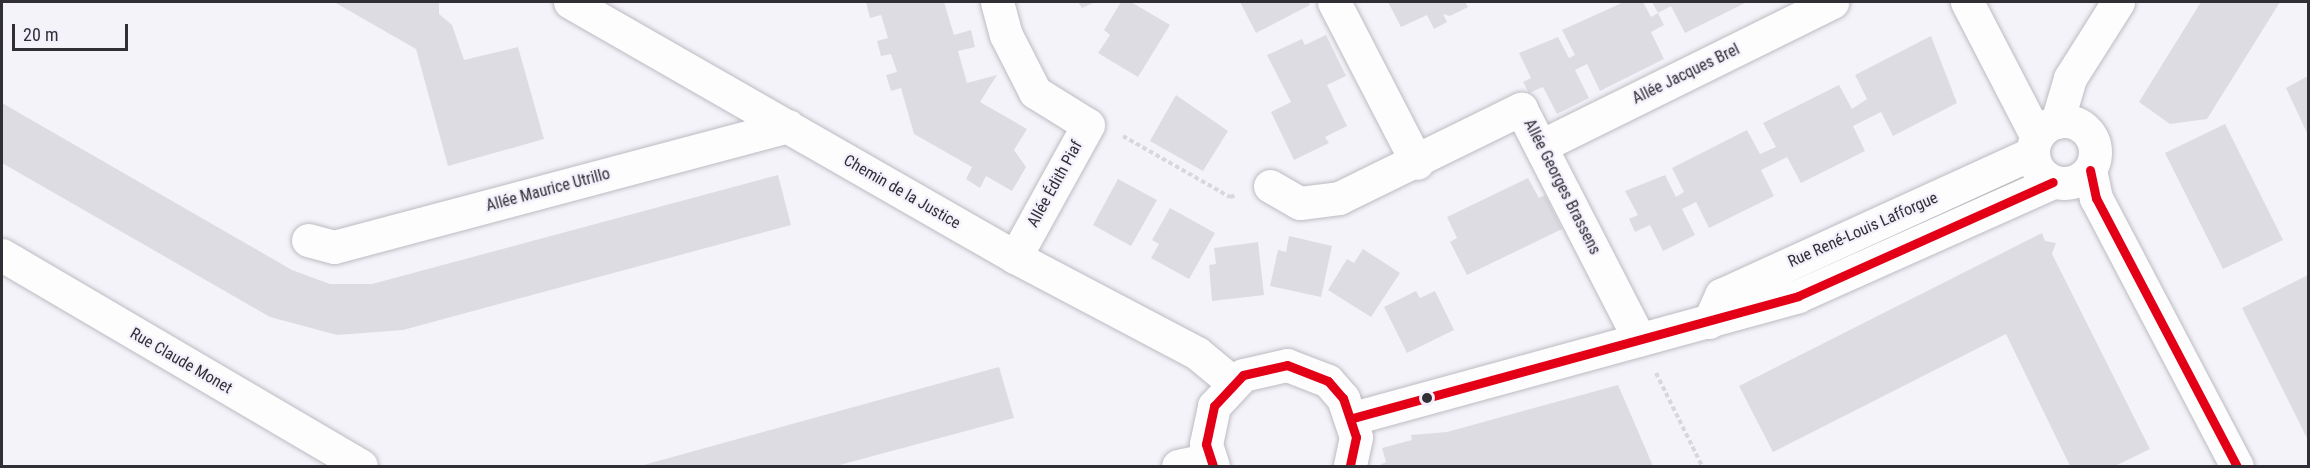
<!DOCTYPE html>
<html>
<head>
<meta charset="utf-8">
<style>
  body { margin:0 }
  #map { position:relative; width:2310px; height:468px; overflow:hidden; background:#f4f3f9; font-family:"Roboto Condensed",sans-serif }
  div>[style] { position:absolute }
  [style*='--x'] { left:calc(var(--x)*1px); top:calc(var(--y)*1px); width:calc(var(--w)*1px); rotate:calc(var(--a)*1deg) }
  .building>* { inset:0; background:#dddce2 }
  .path>* { height:4px; margin-top:-2px; transform-origin:0; background:repeating-linear-gradient(90deg,#d8d7da 0 4.5px,transparent 0 7.5px) }
  .roads { filter:drop-shadow(0 0 2px #bdbbc2) drop-shadow(0 0 2px #bdbbc2) }
  .minor>* { height:33px; margin:-16.5px; padding:0 16.5px; transform-origin:16.5px; border-radius:16.5px; background:#fdfdfe }
  .minor>.ring { margin:-16.5px; padding:0; box-sizing:content-box; background:none; border:33px solid #fdfdfe; border-radius:50% }
  .bus-1>* { height:9px; margin:-4.5px; padding:0 4.5px; transform-origin:4.5px; border-radius:4.5px; background:#e30017 }
  .dots>* { width:16px; height:16px; translate:-50% -50%; box-sizing:border-box; border:3px solid #f3f0fc; border-radius:50% }
  span { translate:-50% -50%; white-space:nowrap; text-align:center; line-height:1.15; -webkit-text-stroke:4.5px #f3f0fc; paint-order:stroke }
  .street-label { font-size:16px; color:#312e36 }
  .frame { position:absolute; inset:0; border:3px solid #312e36; pointer-events:none }
  .scale { position:absolute; left:12px; top:24px; width:116px; height:27px; box-sizing:border-box; border:3px solid #312e36; border-top:0; padding-left:8px; font-size:18px; line-height:21px; white-space:nowrap; color:#312e36; -webkit-text-stroke:4px #f3f0fc; paint-order:stroke }
</style>
</head>
<body>
<div id="map">
  <div class="building">
    <i style="clip-path:polygon(334px 2px,439px 2px,439px 14px,452px 25px,464px 60px,518px 47px,544px 139px,448px 166px,416px 49px)"></i>
    <i style="clip-path:polygon(866px 2px,944px 2px,954px 35px,971px 30px,975px 47px,958px 51px,967px 83px,997px 75px,980px 102px,1027px 129px,1014px 150px,1026px 167px,1012px 191px,986px 176px,980px 188px,966px 179px,972px 167px,914px 134px,901px 88px,891px 91px,886px 75px,897px 72px,891px 54px,881px 56px,877px 41px,888px 38px,881px 15px,870px 18px)"></i>
    <i style="clip-path:polygon(1078px 2px,1095px 2px,1082px 8px)"></i>
    <i style="clip-path:polygon(1121px 2px,1131px 2px,1170px 25px,1138px 77px,1098px 53px,1110px 35px,1104px 30px)"></i>
    <i style="clip-path:polygon(1240px 2px,1308px 2px,1310px 5px,1256px 33px)"></i>
    <i style="clip-path:polygon(1388px 2px,1465px 2px,1468px 7px,1450px 16px,1443px 14px,1447px 22px,1434px 29px,1427px 15px,1401px 27px)"></i>
    <i style="clip-path:polygon(1624px 2px,1643px 2px,1651px 17px,1658px 13px,1652px 2px,1747px 2px,1685px 33px,1671px 6px,1658px 13px,1664px 25px,1651px 32px,1664px 59px,1600px 91px,1587px 64px,1575px 70px,1589px 98px,1557px 114px,1543px 87px,1529px 93px,1523px 82px,1531px 78px,1519px 53px,1558px 37px,1569px 58px,1575px 55px,1562px 30px)"></i>
    <i style="clip-path:polygon(2201px 2px,2280px 2px,2207px 119px,2170px 124px,2139px 102px)"></i>
    <i style="clip-path:polygon(1326px 35px,1346px 76px,1327px 85px,1347px 126px,1325px 137px,1329px 143px,1294px 160px,1271px 112px,1291px 102px,1267px 55px,1302px 39px,1305px 45px)"></i>
    <i style="clip-path:polygon(1931px 36px,1957px 103px,1893px 136px,1881px 112px,1853px 126px,1865px 151px,1801px 183px,1787px 157px,1761px 170px,1774px 196px,1709px 228px,1696px 202px,1682px 209px,1695px 235px,1663px 251px,1650px 225px,1635px 232px,1629px 219px,1638px 215px,1625px 191px,1665px 175px,1676px 197px,1684px 192px,1672px 168px,1747px 130px,1760px 154px,1776px 147px,1763px 123px,1839px 85px,1852px 109px,1867px 99px,1855px 75px)"></i>
    <i style="clip-path:polygon(2308px 76px,2308px 135px,2286px 88px)"></i>
    <i style="clip-path:polygon(1176px 95px,1228px 131px,1203px 171px,1150px 141px)"></i>
    <i style="clip-path:polygon(2px 103px,292px 270px,330px 284px,372px 284px,778px 175px,791px 225px,403px 330px,337px 335px,270px 317px,2px 163px)"></i>
    <i style="clip-path:polygon(2225px 124px,2283px 240px,2223px 269px,2165px 153px)"></i>
    <i style="clip-path:polygon(1528px 178px,1539px 198px,1545px 195px,1562px 229px,1467px 275px,1450px 242px,1457px 238px,1447px 217px)"></i>
    <i style="clip-path:polygon(1118px 179px,1157px 200px,1131px 246px,1093px 225px)"></i>
    <i style="clip-path:polygon(1170px 208px,1215px 233px,1189px 279px,1151px 258px,1159px 244px,1152px 240px)"></i>
    <i style="clip-path:polygon(2042px 233px,2045px 241px,2056px 243px,2052px 254px,2150px 449px,2115px 466px,2070px 466px,2006px 334px,1773px 452px,1739px 386px)"></i>
    <i style="clip-path:polygon(1289px 236px,1332px 246px,1321px 297px,1270px 286px,1278px 250px,1286px 252px)"></i>
    <i style="clip-path:polygon(1258px 242px,1264px 295px,1212px 301px,1209px 265px,1216px 264px,1214px 248px)"></i>
    <i style="clip-path:polygon(1363px 249px,1400px 273px,1371px 317px,1328px 290px,1347px 259px,1354px 263px)"></i>
    <i style="clip-path:polygon(2308px 275px,2308px 440px,2242px 308px)"></i>
    <i style="clip-path:polygon(1416px 291px,1420px 298px,1435px 291px,1454px 330px,1407px 353px,1384px 307px)"></i>
    <i style="clip-path:polygon(999px 367px,1014px 418px,836px 466px,640px 466px)"></i>
    <i style="clip-path:polygon(1618px 385px,1653px 466px,1378px 466px,1386px 462px,1382px 448px,1412px 440px,1411px 435px,1447px 432px)"></i>
  </div>
  <div class="path">
    <i style="--x:1123;--y:136;--w:123;--a:29.7"></i>
    <i style="--x:1230;--y:197;--w:7;--a:-16"></i>
    <i style="--x:1656;--y:373;--w:104;--a:63.7"></i>
  </div>
  <div class="roads">
    <div class="minor">
      <i style="--x:570;--y:2;--w:513;--a:29.81"></i>
      <i style="--x:1015;--y:257;--w:206;--a:27.8"></i>
      <i style="--x:1197;--y:353;--w:45;--a:39.6"></i>
      <i style="--x:997;--y:2;--w:34;--a:75"></i>
      <i style="--x:1006;--y:35;--w:64;--a:63"></i>
      <i style="--x:1035;--y:92;--w:62;--a:31.9"></i>
      <i style="--x:1088;--y:125;--w:151;--a:118.9"></i>
      <i style="--x:1334;--y:2;--w:181;--a:62.7"></i>
      <i style="--x:1967;--y:2;--w:152;--a:62.6"></i>
      <i class="ring" style="left:2033px;top:121px;width:29px;height:29px"></i>
      <i style="--x:2057;--y:122;--w:46;--a:-73.5"></i>
      <i style="--x:2070;--y:78;--w:90;--a:-57.7"></i>
      <i style="--x:1541;--y:146;--w:325;--a:-26.3"></i>
      <i style="--x:2090;--y:170;--w:29;--a:78"></i>
      <i style="--x:2096;--y:198;--w:303;--a:62.3"></i>
      <i style="--x:1270;--y:186;--w:34;--a:30"></i>
      <i style="--x:1300;--y:203;--w:39;--a:-7"></i>
      <i style="--x:1339;--y:198;--w:203;--a:-26.1"></i>
      <i style="--x:1521;--y:109;--w:259;--a:62.8"></i>
      <i style="--x:308;--y:240;--w:27;--a:15"></i>
      <i style="--x:334;--y:247;--w:470;--a:-14.9"></i>
      <i style="--x:2;--y:255;--w:416;--a:30.4"></i>
      <i style="--x:1709;--y:322;--w:30;--a:-66"></i>
      <i style="--x:1721;--y:295;--w:343;--a:-24.5"></i>
      <i style="--x:1353;--y:418;--w:461;--a:-15.3"></i>
      <i style="--x:1798;--y:296;--w:279;--a:-24.1"></i>
      <i style="--x:1178;--y:466;--w:33;--a:-12"></i>
      <i style="--x:1213;--y:466;--w:23;--a:-108"></i>
      <i style="--x:1206;--y:444;--w:39;--a:-78"></i>
      <i style="--x:1214;--y:406;--w:42;--a:-46.9"></i>
      <i style="--x:1243;--y:375;--w:45;--a:-12.8"></i>
      <i style="--x:1287;--y:365;--w:44;--a:21.3"></i>
      <i style="--x:1328;--y:381;--w:23;--a:49"></i>
      <i style="--x:1343;--y:398;--w:41;--a:71.6"></i>
      <i style="--x:1356;--y:437;--w:30;--a:102"></i>
    </div>
  </div>
  <div class="bus-1">
    <i style="--x:2090;--y:170;--w:29;--a:78"></i>
    <i style="--x:2096;--y:198;--w:303;--a:62.3"></i>
    <i style="--x:1353;--y:418;--w:461;--a:-15.3"></i>
    <i style="--x:1798;--y:296;--w:279;--a:-24.1"></i>
    <i style="--x:1213;--y:466;--w:23;--a:-108"></i>
    <i style="--x:1206;--y:444;--w:39;--a:-78"></i>
    <i style="--x:1214;--y:406;--w:42;--a:-46.9"></i>
    <i style="--x:1243;--y:375;--w:45;--a:-12.8"></i>
    <i style="--x:1287;--y:365;--w:44;--a:21.3"></i>
    <i style="--x:1328;--y:381;--w:23;--a:49"></i>
    <i style="--x:1343;--y:398;--w:41;--a:71.6"></i>
    <i style="--x:1356;--y:437;--w:30;--a:102"></i>
  </div>
  <div class="dots">
    <i style="left:1427px;top:398px;background:#312e36"></i>
  </div>
  <div class="street-label">
    <span style="left:1686px;top:74px;rotate:-26deg">Allée Jacques Brel</span>
    <span style="left:1055px;top:184px;rotate:-61deg">Allée Édith Piaf</span>
    <span style="left:1562px;top:187px;rotate:63deg">Allée Georges Brassens</span>
    <span style="left:548px;top:190px;rotate:-15deg">Allée Maurice Utrillo</span>
    <span style="left:902px;top:192px;rotate:30deg">Chemin de la Justice</span>
    <span style="left:1863px;top:230px;rotate:-24deg">Rue René-Louis Lafforgue</span>
    <span style="left:181px;top:361px;rotate:30deg">Rue Claude Monet</span>
  </div>
  <div class="frame"></div>
  <div class="scale">20 m</div>
</div>
</body>
</html>
